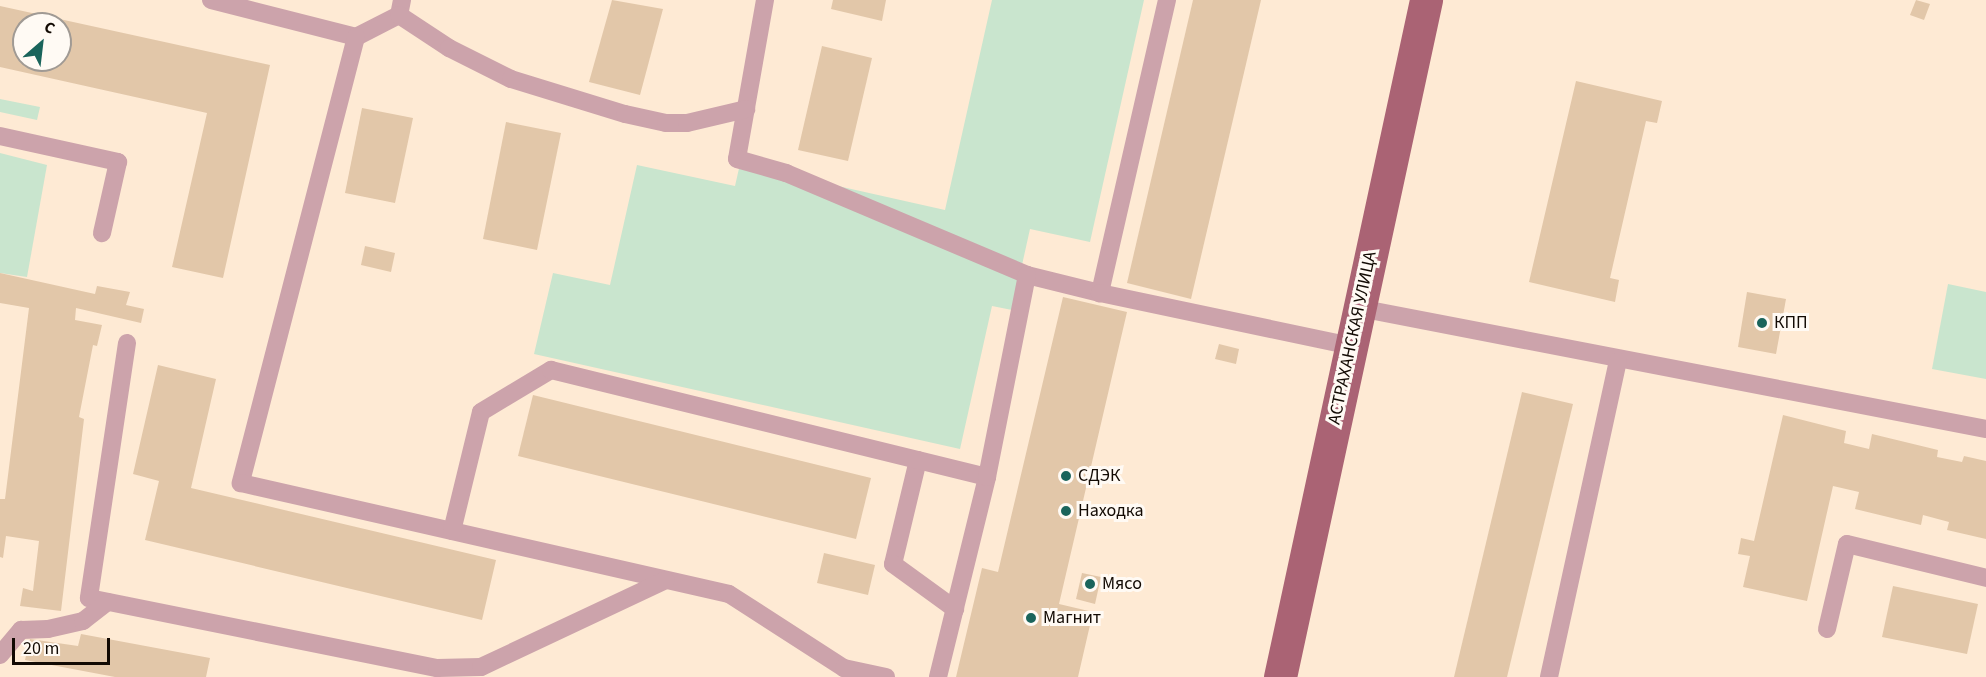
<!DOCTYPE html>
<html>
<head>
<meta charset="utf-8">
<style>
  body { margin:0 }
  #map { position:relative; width:1986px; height:677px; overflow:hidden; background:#feead4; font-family:"Source Sans 3",sans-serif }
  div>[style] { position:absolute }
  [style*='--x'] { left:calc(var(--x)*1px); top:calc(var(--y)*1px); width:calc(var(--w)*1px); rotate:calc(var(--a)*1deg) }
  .green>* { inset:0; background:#c9e5ce }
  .building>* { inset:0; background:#e2c7a9 }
  .service>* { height:18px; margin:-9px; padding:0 9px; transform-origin:9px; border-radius:9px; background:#cca3ab }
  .primary>* { height:33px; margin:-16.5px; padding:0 16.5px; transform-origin:16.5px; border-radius:16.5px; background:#aa6374 }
  .dots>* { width:16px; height:16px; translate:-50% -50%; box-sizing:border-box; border:3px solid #fffaf4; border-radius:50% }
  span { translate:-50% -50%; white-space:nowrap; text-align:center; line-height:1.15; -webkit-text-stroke:6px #fffaf4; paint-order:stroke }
  .poi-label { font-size:18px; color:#120a03 }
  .left { translate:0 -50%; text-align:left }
  .street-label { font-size:18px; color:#120a03 }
  .north { position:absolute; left:12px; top:12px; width:60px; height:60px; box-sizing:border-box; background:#fffaf4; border:2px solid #a09a94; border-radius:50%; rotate:28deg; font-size:16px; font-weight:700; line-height:24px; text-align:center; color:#120a03 }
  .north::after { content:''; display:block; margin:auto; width:21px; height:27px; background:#1a645b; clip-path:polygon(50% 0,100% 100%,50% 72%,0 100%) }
  .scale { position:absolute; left:12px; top:638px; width:98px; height:27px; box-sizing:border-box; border:3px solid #120a03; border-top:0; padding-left:8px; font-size:18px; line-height:21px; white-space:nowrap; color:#120a03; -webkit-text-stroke:4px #fffaf4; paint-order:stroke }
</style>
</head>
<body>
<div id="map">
  <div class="green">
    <i style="clip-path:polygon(992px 0,1144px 0,1090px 242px,1030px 229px,1012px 310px,992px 306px,960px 449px,534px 354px,553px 273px,610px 285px,637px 165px,735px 186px,740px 164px,945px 210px)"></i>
    <i style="clip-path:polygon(0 99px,40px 107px,37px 120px,0 112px)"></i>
    <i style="clip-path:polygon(0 153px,47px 165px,27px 277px,0 273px)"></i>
    <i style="clip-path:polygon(1948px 284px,1986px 292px,1986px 379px,1932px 369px)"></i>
  </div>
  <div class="building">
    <i style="clip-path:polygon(612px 0,663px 9px,640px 95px,589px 82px)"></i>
    <i style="clip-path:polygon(833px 0,886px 0,882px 21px,831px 9px)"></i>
    <i style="clip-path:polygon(1193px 0,1261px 0,1191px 299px,1127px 283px)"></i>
    <i style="clip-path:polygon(1916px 0,1930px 4px,1924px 20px,1910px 15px)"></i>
    <i style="clip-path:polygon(evenodd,0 6px,270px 65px,223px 278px,172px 267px,207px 113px,0 67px,0 6px,24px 24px,60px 24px,60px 60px,24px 60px,24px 24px)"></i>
    <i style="clip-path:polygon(822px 46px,872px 58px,848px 161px,798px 150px)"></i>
    <i style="clip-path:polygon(1576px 81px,1662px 101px,1657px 123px,1646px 121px,1610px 278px,1619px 280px,1615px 302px,1529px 282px)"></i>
    <i style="clip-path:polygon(362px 108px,413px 118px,395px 203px,345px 193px)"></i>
    <i style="clip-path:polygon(506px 122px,561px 133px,537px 250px,483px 239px)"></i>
    <i style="clip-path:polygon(365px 246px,395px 253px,391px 272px,361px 265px)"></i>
    <i style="clip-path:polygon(0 273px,95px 294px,97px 286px,130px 292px,126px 305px,144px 309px,141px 323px,76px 308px,75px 320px,102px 325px,97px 346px,93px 345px,79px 417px,84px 419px,61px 611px,20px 606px,23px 588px,33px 591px,39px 541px,6px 536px,3px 558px,0 557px,0 499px,5px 499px,29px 308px,0 303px)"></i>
    <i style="clip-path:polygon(1747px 292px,1786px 299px,1776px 354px,1738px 347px)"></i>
    <i style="clip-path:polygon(1063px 297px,1127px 312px,1059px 604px,1093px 612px,1078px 677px,956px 677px,982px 568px,998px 572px)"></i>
    <i style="clip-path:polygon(1219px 344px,1239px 349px,1236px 364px,1215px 359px)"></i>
    <i style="clip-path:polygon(158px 365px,216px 379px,191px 488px,496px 560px,482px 620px,145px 540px,159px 481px,133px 474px)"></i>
    <i style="clip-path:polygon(1522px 392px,1573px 404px,1507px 677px,1454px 677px)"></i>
    <i style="clip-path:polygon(533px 395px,871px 478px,856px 539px,518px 456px)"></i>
    <i style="clip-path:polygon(1783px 415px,1846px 431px,1844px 443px,1869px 449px,1872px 434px,1938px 450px,1937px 457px,1962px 462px,1964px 456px,1986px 461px,1986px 539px,1947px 530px,1949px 522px,1923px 515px,1921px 525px,1855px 509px,1859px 492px,1833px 486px,1807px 601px,1743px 587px,1750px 556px,1738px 554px,1741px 538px,1754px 541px)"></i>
    <i style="clip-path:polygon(824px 553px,875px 565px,868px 595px,817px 583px)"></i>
    <i style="clip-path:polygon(1082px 573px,1101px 577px,1095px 604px,1076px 599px)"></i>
    <i style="clip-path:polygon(1893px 586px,1978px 604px,1967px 654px,1882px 637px)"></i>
    <i style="clip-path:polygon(81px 634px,210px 658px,206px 677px,115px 677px,25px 660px,30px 639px,78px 646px)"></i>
  </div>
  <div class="service">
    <i style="--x:211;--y:0;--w:150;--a:14.3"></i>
    <i style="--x:402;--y:0;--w:15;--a:101"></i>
    <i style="--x:399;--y:15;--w:48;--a:152.9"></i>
    <i style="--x:356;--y:37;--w:461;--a:104.5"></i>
    <i style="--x:241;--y:483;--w:500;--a:12.81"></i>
    <i style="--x:729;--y:594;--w:137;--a:32.8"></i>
    <i style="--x:844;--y:668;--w:43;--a:12.1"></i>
    <i style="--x:765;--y:0;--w:161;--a:100"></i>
    <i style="--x:737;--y:159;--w:51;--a:15.9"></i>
    <i style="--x:786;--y:173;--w:262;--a:22.9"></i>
    <i style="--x:1027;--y:275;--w:75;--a:13.9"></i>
    <i style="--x:1167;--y:0;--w:301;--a:102.9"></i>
    <i style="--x:1100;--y:293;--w:257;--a:11.9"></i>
    <i style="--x:399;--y:15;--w:60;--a:33.4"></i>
    <i style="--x:449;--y:48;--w:69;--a:26.6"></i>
    <i style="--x:511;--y:79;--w:119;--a:17.1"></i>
    <i style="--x:625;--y:114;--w:42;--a:12.4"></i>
    <i style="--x:666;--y:123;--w:21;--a:0"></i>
    <i style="--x:687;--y:123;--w:61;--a:-13.3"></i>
    <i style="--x:0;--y:136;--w:121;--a:12.4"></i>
    <i style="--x:118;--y:162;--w:73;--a:102.7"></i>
    <i style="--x:1359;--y:308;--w:639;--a:10.92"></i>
    <i style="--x:127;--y:343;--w:258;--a:98.5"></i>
    <i style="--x:89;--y:598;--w:355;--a:11.4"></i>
    <i style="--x:437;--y:668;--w:44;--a:-1.3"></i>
    <i style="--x:481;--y:667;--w:204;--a:-25.2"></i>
    <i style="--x:918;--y:460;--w:107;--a:103.5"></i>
    <i style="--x:893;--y:564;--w:77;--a:36"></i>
    <i style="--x:452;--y:531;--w:122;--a:-76.3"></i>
    <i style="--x:481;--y:412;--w:82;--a:-31"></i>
    <i style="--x:551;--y:370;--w:449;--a:13.8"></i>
    <i style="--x:1827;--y:629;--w:87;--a:-76.8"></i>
    <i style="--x:1847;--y:544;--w:143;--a:13.7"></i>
    <i style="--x:0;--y:655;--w:33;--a:-50"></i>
    <i style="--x:21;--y:630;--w:27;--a:-2"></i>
    <i style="--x:48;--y:629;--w:36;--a:-13"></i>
    <i style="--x:83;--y:621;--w:31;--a:-38"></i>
    <i style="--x:938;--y:677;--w:206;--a:-76.2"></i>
    <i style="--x:987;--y:477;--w:206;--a:-78.8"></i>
    <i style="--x:1549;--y:677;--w:323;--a:-77.7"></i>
  </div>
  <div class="primary">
    <i style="--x:1280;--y:677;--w:693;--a:-77.83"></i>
  </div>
  <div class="dots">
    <i style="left:1762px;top:323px;background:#1a645b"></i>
    <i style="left:1066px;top:476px;background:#1a645b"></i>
    <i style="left:1066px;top:511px;background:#1a645b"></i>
    <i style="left:1090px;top:584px;background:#1a645b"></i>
    <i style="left:1031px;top:618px;background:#1a645b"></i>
  </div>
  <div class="poi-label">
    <span class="left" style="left:1774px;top:323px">КПП</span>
    <span class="left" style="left:1078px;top:476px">СДЭК</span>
    <span class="left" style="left:1078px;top:511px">Находка</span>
    <span class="left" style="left:1102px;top:584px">Мясо</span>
    <span class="left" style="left:1043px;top:618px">Магнит</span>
  </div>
  <div class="street-label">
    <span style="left:1353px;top:338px;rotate:-78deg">АСТРАХАНСКАЯ УЛИЦА</span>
  </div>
  <div class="north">С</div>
  <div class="scale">20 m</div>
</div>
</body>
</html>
